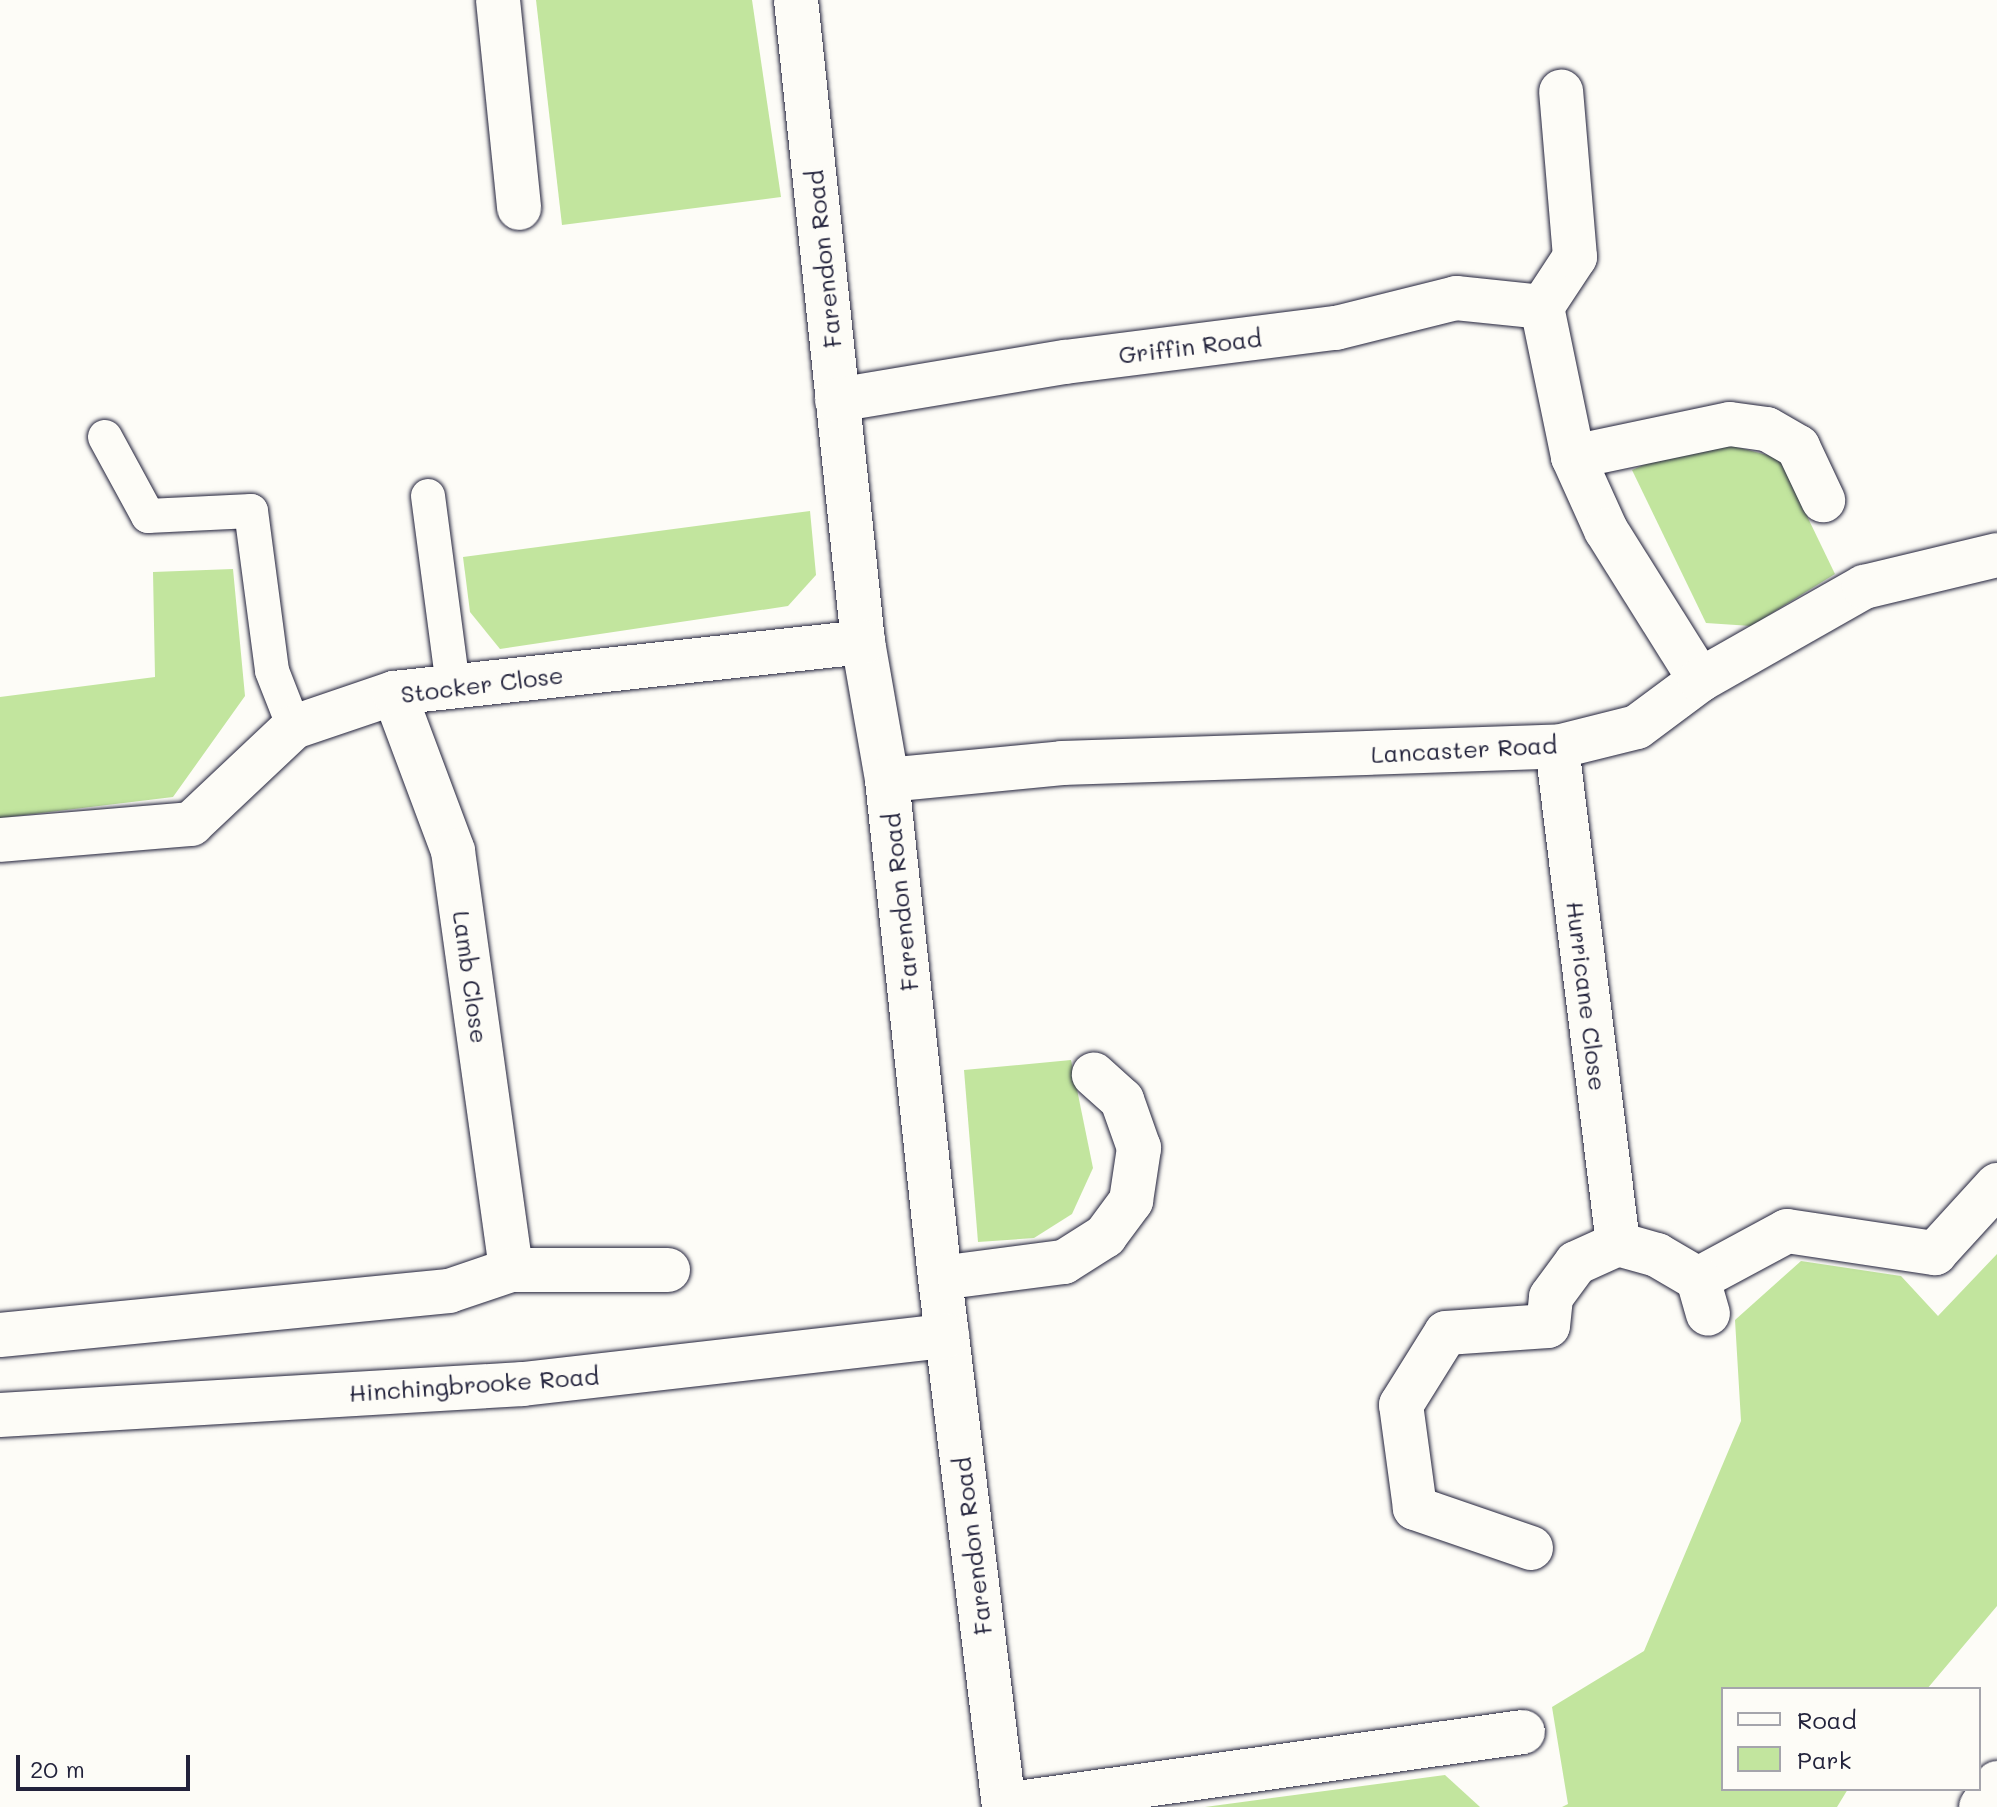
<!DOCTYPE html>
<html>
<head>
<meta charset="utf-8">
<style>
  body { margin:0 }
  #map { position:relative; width:1997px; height:1807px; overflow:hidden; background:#fdfcf7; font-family:Mali,sans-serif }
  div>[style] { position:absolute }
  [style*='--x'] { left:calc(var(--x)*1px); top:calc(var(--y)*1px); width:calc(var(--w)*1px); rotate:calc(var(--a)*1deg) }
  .green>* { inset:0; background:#c2e59e }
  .roads { filter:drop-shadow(0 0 2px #22223b) drop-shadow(0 0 2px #22223b) }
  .lane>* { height:34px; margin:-17px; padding:0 17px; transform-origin:17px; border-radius:17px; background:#fdfcf7 }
  .street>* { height:44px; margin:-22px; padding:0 22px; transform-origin:22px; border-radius:22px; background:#fdfcf7 }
  .secondary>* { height:44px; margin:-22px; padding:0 22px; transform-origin:22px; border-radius:22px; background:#fdfcf7 }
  span { translate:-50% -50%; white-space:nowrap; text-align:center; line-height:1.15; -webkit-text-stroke:6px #fdfcf7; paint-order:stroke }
  .street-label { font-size:24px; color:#22223b }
  .legend { position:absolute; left:1721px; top:1687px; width:260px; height:104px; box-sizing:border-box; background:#fdfcf7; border:2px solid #a5a5ac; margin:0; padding:10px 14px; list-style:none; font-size:24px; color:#22223b }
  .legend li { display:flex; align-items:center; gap:16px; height:40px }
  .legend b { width:40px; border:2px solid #a5a5ac }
  .scale { position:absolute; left:16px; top:1755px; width:174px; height:36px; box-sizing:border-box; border:4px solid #22223b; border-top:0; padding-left:10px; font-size:24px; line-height:28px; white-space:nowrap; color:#22223b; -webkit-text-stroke:6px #fdfcf7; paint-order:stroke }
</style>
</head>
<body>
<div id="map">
  <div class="green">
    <i style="clip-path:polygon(536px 0,752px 0,781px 197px,562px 225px)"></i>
    <i style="clip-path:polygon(1725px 444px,1779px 458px,1835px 574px,1751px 626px,1706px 623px,1632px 470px,1680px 449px)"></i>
    <i style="clip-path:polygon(810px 511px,816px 575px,788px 606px,500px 649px,470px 612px,463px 557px)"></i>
    <i style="clip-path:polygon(233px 569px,245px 696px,173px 797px,0 818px,0 697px,155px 677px,153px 572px)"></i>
    <i style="clip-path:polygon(1071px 1060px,1093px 1168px,1072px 1214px,1034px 1238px,978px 1242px,964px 1070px)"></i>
    <i style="clip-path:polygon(1997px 1254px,1997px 1606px,1927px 1689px,1723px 1689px,1723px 1789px,1848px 1789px,1837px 1807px,1562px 1807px,1568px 1804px,1552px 1707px,1644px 1651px,1741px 1421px,1735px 1320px,1801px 1261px,1901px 1276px,1938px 1316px)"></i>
    <i style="clip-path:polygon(1445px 1775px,1480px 1807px,1205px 1807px)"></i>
  </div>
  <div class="roads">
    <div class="lane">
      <i style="--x:105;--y:437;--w:90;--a:61.4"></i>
      <i style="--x:148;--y:516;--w:103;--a:-2.8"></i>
      <i style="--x:251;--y:511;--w:161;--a:82.5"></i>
      <i style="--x:272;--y:671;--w:60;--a:68.6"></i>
      <i style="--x:428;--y:496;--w:192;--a:82.5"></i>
    </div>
    <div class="street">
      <i style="--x:498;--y:0;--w:209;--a:84.2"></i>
      <i style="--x:796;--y:0;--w:645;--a:84.04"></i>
      <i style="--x:863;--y:642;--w:140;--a:80.1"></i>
      <i style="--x:887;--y:780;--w:501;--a:83.93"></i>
      <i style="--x:940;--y:1278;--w:533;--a:83.1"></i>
      <i style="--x:1542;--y:307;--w:60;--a:-56.6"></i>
      <i style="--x:1575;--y:257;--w:166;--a:-94.8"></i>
      <i style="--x:837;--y:400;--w:231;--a:-9.5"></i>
      <i style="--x:1065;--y:362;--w:273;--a:-7.2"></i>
      <i style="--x:1336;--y:328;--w:124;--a:-14"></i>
      <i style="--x:1456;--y:298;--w:86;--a:6"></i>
      <i style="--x:1542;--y:307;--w:153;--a:78.3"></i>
      <i style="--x:1573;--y:457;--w:80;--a:65.7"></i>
      <i style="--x:1606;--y:530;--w:177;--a:57.9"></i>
      <i style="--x:1573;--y:457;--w:160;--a:-11.9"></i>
      <i style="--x:1730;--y:424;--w:37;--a:8"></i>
      <i style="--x:1767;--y:429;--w:36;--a:30"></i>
      <i style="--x:1798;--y:447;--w:59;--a:64.7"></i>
      <i style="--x:394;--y:693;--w:169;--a:69.5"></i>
      <i style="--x:453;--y:851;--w:423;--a:82.1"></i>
      <i style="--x:1557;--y:747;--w:501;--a:83"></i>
      <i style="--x:887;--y:780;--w:176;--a:-5.5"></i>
      <i style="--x:1062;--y:763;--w:495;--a:-1.9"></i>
      <i style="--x:1557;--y:747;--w:82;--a:-14"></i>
      <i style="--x:1637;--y:727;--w:79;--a:-36.7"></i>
      <i style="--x:1700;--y:680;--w:189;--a:-29.6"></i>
      <i style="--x:1864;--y:587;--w:137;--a:-13.5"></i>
      <i style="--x:0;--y:840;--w:192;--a:-4.8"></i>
      <i style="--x:191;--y:824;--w:141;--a:-43.3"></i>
      <i style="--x:294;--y:727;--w:106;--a:-18.8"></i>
      <i style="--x:394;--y:693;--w:472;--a:-6.2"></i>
      <i style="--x:940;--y:1278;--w:125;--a:-7.4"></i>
      <i style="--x:1064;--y:1262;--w:49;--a:-32.4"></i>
      <i style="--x:1105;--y:1236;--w:44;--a:-53.4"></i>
      <i style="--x:1131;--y:1201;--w:54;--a:-81.4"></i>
      <i style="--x:1139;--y:1148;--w:51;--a:-109.5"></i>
      <i style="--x:1122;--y:1100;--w:38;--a:-138"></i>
      <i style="--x:1698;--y:1279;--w:101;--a:-28.3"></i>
      <i style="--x:1787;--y:1231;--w:150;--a:8.5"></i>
      <i style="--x:1935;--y:1253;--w:92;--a:-47.6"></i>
      <i style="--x:0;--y:1335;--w:451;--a:-5.6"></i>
      <i style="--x:449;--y:1291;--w:65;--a:-18.7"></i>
      <i style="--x:511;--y:1270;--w:157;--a:0"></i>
      <i style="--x:0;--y:1415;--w:524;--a:-3.39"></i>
      <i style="--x:523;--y:1384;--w:427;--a:-6.5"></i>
      <i style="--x:1531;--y:1548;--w:123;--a:-161"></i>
      <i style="--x:1415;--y:1508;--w:104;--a:-97.7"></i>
      <i style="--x:1401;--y:1405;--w:85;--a:-58"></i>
      <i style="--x:1446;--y:1333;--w:102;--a:-3.9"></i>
      <i style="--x:1548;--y:1326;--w:29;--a:-84"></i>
      <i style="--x:1551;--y:1297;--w:42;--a:-53.7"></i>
      <i style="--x:1576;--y:1263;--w:46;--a:-24.3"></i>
      <i style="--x:1618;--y:1244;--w:41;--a:15.8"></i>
      <i style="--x:1657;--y:1255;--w:48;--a:30.3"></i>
      <i style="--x:1698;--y:1279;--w:36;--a:74"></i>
      <i style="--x:1004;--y:1805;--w:524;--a:-8.01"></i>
    </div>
    <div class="secondary">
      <i style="--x:1981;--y:1807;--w:29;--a:-56"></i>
    </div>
  </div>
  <div class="street-label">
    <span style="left:823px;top:259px;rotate:-96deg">Farendon Road</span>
    <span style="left:1190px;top:346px;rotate:-7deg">Griffin Road</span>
    <span style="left:482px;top:684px;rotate:-7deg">Stocker Close</span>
    <span style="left:1464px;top:749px;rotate:-3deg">Lancaster Road</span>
    <span style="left:900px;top:902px;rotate:-96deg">Farendon Road</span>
    <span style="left:471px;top:977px;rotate:82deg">Lamb Close</span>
    <span style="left:1587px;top:996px;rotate:83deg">Hurricane Close</span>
    <span style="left:474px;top:1384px;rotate:-4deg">Hinchingbrooke Road</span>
    <span style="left:972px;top:1546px;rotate:-97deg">Farendon Road</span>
  </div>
  <ul class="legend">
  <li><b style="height:10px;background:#fdfcf7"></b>Road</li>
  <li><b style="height:22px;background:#c2e59e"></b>Park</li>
  </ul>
  <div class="scale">20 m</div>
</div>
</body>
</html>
